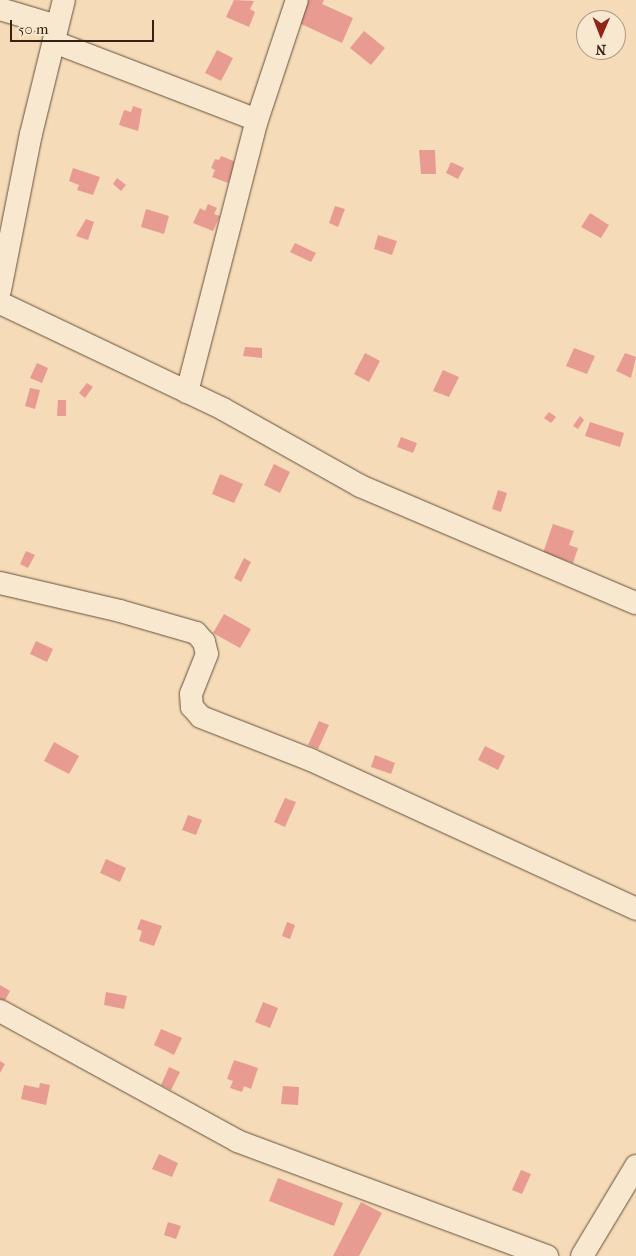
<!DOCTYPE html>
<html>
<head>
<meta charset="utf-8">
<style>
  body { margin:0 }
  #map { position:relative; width:636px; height:1256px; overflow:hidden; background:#f5dbb7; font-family:"IM FELL French Canon",serif }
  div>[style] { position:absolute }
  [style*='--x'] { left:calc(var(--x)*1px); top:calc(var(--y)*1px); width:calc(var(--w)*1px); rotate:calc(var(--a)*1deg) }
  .building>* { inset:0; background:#e89c91 }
  .roads { filter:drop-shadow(0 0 1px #66503d) drop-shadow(0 0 1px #66503d) }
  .minor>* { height:22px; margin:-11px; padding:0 11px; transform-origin:11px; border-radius:11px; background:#f8e8d0 }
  span { translate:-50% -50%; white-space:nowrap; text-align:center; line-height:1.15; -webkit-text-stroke:4px #f8e8d0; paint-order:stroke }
  .north { position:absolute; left:576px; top:10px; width:50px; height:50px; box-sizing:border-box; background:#f8e8d0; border:1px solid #ab9885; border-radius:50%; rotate:181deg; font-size:14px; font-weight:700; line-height:20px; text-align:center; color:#372114 }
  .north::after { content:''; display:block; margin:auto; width:18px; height:22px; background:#8f2418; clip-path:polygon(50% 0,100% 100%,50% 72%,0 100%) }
  .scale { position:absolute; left:10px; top:20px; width:144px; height:22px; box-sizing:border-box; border:2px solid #372114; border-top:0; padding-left:6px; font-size:15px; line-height:18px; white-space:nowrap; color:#372114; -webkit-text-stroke:4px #f8e8d0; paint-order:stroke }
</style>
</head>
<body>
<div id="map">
  <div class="building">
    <i style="clip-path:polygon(234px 0,254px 1px,250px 9px,255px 12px,249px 27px,226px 17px)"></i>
    <i style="clip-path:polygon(307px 0,324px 0,322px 4px,353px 18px,342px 43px,297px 22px)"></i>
    <i style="clip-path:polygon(364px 31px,385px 48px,371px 65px,350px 48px)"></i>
    <i style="clip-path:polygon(217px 50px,233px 58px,221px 81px,205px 73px)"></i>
    <i style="clip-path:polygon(133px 106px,142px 109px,138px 131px,119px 125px,124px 110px,131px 112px)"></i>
    <i style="clip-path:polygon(419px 150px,435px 150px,436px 174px,421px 174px)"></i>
    <i style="clip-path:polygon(221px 156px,236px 162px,228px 183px,212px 177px,215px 170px,211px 168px,215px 159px,219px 160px)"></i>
    <i style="clip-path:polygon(451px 162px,464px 168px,458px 179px,446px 173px)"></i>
    <i style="clip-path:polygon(73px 168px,100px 177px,93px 195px,77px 190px,79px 185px,69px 181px)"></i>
    <i style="clip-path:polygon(117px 178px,126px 185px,121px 191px,113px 184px)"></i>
    <i style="clip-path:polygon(208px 204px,217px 208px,214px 214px,220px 216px,213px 231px,193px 223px,200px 208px,205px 211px)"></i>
    <i style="clip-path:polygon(335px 206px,345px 209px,338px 227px,329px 223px)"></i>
    <i style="clip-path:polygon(146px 209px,169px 216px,164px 234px,141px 227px)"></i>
    <i style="clip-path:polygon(590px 213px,609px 225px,601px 238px,581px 227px)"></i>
    <i style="clip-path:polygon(86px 219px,94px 222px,88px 240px,76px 236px)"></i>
    <i style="clip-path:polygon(378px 235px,397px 241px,392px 255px,374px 249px)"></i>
    <i style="clip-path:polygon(295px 243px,316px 253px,311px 262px,290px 252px)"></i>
    <i style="clip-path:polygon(245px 347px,262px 348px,262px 358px,243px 356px)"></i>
    <i style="clip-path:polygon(574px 348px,595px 356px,587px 374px,566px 366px)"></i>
    <i style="clip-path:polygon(365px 353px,380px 361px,369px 382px,354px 374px)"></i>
    <i style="clip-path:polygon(625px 353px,636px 357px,631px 378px,616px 371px)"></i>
    <i style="clip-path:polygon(37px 363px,48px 368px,42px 383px,30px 378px)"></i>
    <i style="clip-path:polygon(443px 370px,459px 377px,449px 397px,433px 391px)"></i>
    <i style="clip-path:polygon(87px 383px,93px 387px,85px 398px,79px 393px)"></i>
    <i style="clip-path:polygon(30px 388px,40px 390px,35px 409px,25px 406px)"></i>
    <i style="clip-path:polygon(58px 400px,66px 400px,66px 416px,57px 416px)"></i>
    <i style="clip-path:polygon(549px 412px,556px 417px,551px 423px,544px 418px)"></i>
    <i style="clip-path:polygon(580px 416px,584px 420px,578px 429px,573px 426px)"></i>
    <i style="clip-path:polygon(590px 422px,624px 433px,620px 447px,585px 436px)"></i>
    <i style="clip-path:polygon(401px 437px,417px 443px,413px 453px,397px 447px)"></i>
    <i style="clip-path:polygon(274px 464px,290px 472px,280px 493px,264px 485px)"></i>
    <i style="clip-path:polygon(220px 474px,243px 484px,234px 503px,212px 494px)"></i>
    <i style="clip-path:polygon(498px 490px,507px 493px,501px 512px,492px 509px)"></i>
    <i style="clip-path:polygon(553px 524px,574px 531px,569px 545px,578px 548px,573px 563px,543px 553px)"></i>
    <i style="clip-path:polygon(26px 551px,35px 555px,28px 568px,20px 564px)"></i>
    <i style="clip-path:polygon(244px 558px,251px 562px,241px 582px,234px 578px)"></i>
    <i style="clip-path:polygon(224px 614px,251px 629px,240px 648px,213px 633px)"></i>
    <i style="clip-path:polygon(36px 641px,53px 649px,47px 662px,30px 654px)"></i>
    <i style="clip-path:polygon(319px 721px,329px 725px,318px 749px,308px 745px)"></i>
    <i style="clip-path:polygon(54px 742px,79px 756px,69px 774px,44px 761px)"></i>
    <i style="clip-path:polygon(485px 746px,505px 756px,498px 770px,478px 760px)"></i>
    <i style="clip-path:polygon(375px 755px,395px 763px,391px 774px,371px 767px)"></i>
    <i style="clip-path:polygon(285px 798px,296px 802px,285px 827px,274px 822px)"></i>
    <i style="clip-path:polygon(188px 815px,202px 820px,196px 835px,182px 830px)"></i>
    <i style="clip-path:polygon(106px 859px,126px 868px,120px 882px,100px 873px)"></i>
    <i style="clip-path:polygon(141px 919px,162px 926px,154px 946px,139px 941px,142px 931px,137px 929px)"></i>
    <i style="clip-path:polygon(287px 922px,295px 925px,290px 939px,282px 936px)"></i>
    <i style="clip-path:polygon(0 985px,10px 991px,3px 1004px,0 1003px)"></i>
    <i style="clip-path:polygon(106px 992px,127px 996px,124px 1009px,104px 1005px)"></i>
    <i style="clip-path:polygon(263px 1002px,278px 1008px,270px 1028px,255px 1022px)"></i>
    <i style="clip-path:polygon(161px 1029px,182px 1038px,174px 1055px,154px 1045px)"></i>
    <i style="clip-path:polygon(234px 1060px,258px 1068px,251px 1089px,244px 1086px,242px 1092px,230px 1088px,233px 1081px,227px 1079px)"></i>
    <i style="clip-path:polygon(0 1061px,5px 1064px,0 1073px)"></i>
    <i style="clip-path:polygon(169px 1067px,180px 1072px,171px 1090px,161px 1085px)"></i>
    <i style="clip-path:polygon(40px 1083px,50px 1085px,46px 1105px,21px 1099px,24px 1085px,39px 1088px)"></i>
    <i style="clip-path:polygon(283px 1086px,299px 1087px,298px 1105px,281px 1104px)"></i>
    <i style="clip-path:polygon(159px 1154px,178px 1163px,172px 1177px,152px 1169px)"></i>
    <i style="clip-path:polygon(521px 1170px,531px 1174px,522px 1194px,512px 1190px)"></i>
    <i style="clip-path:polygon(278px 1178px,343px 1203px,334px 1226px,269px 1201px)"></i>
    <i style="clip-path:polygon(361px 1202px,382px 1213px,359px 1256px,333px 1256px)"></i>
    <i style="clip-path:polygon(168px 1222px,181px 1226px,176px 1239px,164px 1235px)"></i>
  </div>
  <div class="roads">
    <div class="minor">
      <i style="--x:0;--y:9;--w:59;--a:16.6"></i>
      <i style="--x:54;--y:42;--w:217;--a:21"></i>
      <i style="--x:0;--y:290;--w:159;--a:-78.8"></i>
      <i style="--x:31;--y:134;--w:138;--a:-76.2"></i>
      <i style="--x:0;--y:303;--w:247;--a:25.4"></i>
      <i style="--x:223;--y:409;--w:157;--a:29.3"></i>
      <i style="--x:360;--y:486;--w:300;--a:23"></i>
      <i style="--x:187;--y:392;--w:281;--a:-75.6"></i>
      <i style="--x:257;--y:120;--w:126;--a:-71.6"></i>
      <i style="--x:0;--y:583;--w:123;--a:13.1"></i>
      <i style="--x:120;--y:611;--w:79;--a:16.1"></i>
      <i style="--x:196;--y:633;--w:12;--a:48"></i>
      <i style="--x:204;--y:642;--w:12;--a:76"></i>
      <i style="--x:207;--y:654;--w:43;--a:111.8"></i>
      <i style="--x:191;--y:694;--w:13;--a:86"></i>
      <i style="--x:192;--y:707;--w:13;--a:48"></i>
      <i style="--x:201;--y:717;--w:116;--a:21.3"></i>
      <i style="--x:309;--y:759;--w:360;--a:24.6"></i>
      <i style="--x:0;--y:1011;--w:270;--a:28.7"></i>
      <i style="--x:237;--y:1141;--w:331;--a:20.4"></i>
      <i style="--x:582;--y:1256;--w:105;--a:-59"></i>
    </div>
  </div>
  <div class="north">N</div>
  <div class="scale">50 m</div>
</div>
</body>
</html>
